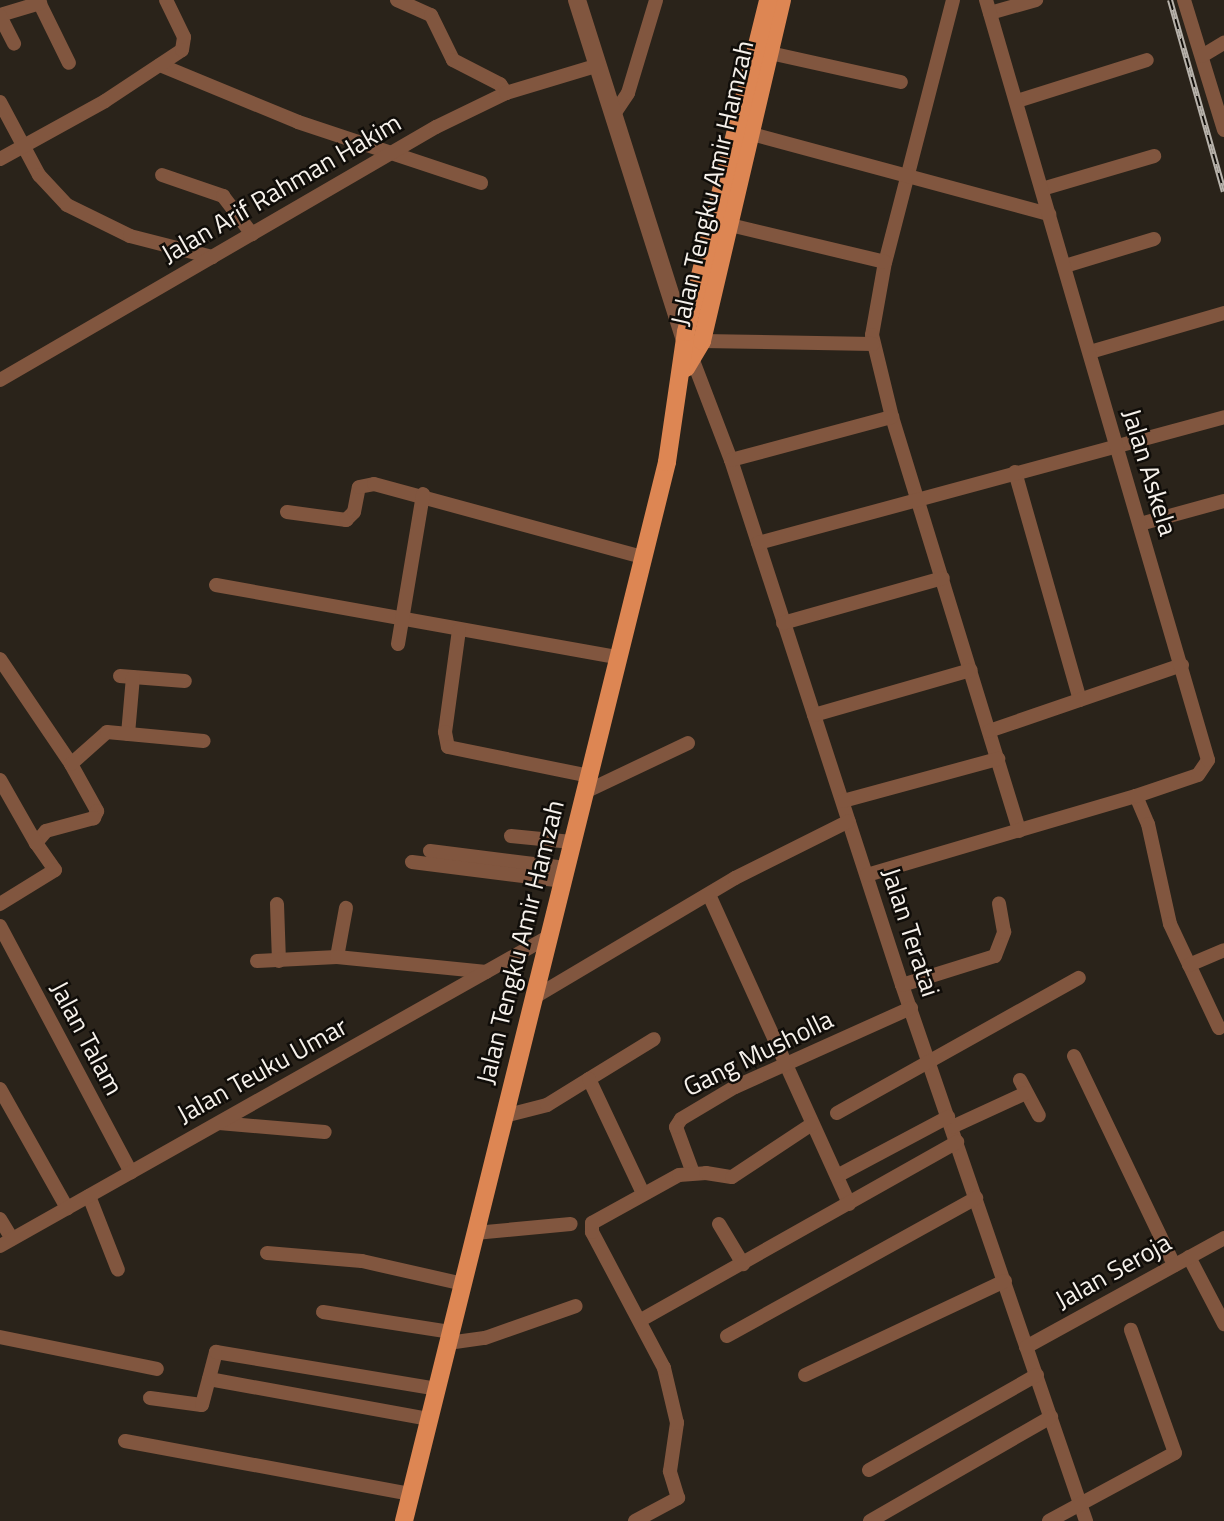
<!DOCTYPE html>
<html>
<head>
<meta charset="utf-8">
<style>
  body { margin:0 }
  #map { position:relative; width:1224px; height:1521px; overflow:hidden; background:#2a231a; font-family:"Titillium Web",sans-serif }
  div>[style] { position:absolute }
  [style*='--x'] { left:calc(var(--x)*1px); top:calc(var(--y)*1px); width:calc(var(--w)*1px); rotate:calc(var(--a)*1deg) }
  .minor>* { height:14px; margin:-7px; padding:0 7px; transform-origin:7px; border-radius:7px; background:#81563f }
  .tertiary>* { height:18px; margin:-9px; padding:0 9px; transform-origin:9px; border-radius:9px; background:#81563f }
  .primary>* { height:18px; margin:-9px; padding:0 9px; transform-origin:9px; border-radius:9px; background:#dd8653 }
  .rail>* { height:6px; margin-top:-3px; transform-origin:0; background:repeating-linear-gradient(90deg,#100d09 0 10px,#b7b2ab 0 20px); box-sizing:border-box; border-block:2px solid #b7b2ab }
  span { translate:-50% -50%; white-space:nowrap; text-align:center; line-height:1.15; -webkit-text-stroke:5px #100d09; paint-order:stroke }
  .street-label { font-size:26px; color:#f6f1eb }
</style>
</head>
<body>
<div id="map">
  <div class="minor">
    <i style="--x:38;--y:0;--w:70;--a:63.8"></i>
    <i style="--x:397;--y:0;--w:37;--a:24"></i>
    <i style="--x:431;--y:15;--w:50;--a:63.9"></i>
    <i style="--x:453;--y:60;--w:53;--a:27.1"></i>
    <i style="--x:500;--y:84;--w:11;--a:56"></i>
    <i style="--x:953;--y:0;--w:271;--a:104.5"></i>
    <i style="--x:885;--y:262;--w:74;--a:100.1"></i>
    <i style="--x:872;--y:335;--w:84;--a:76.3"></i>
    <i style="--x:892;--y:417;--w:433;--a:72.9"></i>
    <i style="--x:1184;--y:0;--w:136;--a:72.9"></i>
    <i style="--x:990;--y:13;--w:48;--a:-15.8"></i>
    <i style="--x:0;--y:15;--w:42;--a:-16.7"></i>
    <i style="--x:0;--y:16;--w:31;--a:63"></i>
    <i style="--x:770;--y:53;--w:134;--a:12.5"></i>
    <i style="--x:1202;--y:56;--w:26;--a:-31"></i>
    <i style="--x:160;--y:65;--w:149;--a:22.4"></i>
    <i style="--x:298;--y:122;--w:193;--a:18.4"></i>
    <i style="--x:1017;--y:101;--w:136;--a:-17.5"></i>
    <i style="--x:0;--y:102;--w:83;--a:61.9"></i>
    <i style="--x:39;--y:175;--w:41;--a:47"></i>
    <i style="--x:67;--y:205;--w:70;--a:26.2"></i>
    <i style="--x:130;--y:236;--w:85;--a:14.4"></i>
    <i style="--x:614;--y:114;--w:25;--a:-56"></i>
    <i style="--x:628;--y:93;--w:97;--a:-73.2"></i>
    <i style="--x:752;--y:134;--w:308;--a:15.1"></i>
    <i style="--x:0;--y:159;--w:120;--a:-28.9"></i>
    <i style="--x:105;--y:101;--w:92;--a:-33.5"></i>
    <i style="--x:182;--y:50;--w:13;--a:-81"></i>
    <i style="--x:184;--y:37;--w:41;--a:-115.9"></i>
    <i style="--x:162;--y:175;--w:65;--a:19"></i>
    <i style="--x:223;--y:196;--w:48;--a:52.7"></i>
    <i style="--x:1042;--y:189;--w:117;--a:-16.4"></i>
    <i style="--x:730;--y:225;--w:159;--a:13.4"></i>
    <i style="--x:1065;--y:266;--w:93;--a:-16.9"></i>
    <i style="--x:702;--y:341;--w:171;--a:1"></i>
    <i style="--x:1090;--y:352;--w:140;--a:-16.2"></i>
    <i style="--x:692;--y:358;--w:109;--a:69.1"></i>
    <i style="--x:731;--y:460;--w:552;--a:71.96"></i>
    <i style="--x:902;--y:985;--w:567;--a:71.05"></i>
    <i style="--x:0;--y:380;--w:504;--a:-30.13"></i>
    <i style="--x:436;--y:127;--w:78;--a:-25.9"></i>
    <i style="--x:506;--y:93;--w:97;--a:-16.8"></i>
    <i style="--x:731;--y:460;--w:167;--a:-15"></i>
    <i style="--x:1015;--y:472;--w:237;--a:74.1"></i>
    <i style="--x:287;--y:512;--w:60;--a:7.7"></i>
    <i style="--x:346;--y:520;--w:11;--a:-45"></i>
    <i style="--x:354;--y:512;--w:25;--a:-79"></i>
    <i style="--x:359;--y:487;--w:15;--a:-11"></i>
    <i style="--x:374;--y:484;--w:279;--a:15.2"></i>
    <i style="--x:1140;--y:524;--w:87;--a:-15.3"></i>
    <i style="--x:758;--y:543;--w:483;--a:-15.1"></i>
    <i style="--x:216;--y:585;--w:408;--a:10.2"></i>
    <i style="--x:783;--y:623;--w:166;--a:-15.7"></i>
    <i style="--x:459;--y:630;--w:103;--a:97.8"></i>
    <i style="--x:445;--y:732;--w:15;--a:79"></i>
    <i style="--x:448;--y:747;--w:144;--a:11.6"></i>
    <i style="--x:398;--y:644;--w:152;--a:-80.5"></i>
    <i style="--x:0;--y:659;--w:127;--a:55.9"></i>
    <i style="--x:71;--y:764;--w:54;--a:61"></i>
    <i style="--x:97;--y:811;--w:8;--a:113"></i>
    <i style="--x:94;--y:818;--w:50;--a:164.8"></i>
    <i style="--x:46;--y:831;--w:16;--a:130"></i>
    <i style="--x:36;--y:843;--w:33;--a:55"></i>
    <i style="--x:55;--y:870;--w:65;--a:148.3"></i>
    <i style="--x:120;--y:676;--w:65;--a:4.4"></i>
    <i style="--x:814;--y:715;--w:163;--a:-16"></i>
    <i style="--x:989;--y:731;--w:204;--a:-18.9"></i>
    <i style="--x:128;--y:734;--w:57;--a:-85"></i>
    <i style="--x:71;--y:764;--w:48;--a:-41.6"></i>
    <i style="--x:107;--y:732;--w:97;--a:5.3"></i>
    <i style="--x:0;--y:780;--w:73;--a:60.3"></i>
    <i style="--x:585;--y:792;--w:114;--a:-25.4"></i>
    <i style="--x:1136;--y:796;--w:30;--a:67"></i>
    <i style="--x:1148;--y:824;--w:102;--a:77.6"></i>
    <i style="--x:1170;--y:924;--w:115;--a:64.8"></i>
    <i style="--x:843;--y:801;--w:161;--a:-15.2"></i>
    <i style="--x:511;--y:836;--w:61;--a:5.6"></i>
    <i style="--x:430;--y:851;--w:137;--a:7.1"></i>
    <i style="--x:412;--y:862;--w:151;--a:7.2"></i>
    <i style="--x:867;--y:875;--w:280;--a:-16.4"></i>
    <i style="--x:1136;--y:796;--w:65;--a:-18.7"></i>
    <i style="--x:1198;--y:775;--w:18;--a:-56"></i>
    <i style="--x:1208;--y:760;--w:792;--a:-106.28"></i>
    <i style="--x:710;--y:897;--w:337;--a:65.6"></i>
    <i style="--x:277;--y:904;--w:57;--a:88"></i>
    <i style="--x:0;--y:926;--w:279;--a:62"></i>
    <i style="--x:337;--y:957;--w:50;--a:-79.6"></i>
    <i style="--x:257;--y:961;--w:80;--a:-2.9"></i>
    <i style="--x:337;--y:957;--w:150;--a:5.7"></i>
    <i style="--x:1189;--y:965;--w:38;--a:-23"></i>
    <i style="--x:902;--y:985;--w:97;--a:-17.3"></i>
    <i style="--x:995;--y:956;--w:26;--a:-69"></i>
    <i style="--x:1004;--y:932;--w:29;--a:-100"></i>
    <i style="--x:533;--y:998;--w:235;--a:-30.7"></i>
    <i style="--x:735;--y:878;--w:127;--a:-26.6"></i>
    <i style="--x:1074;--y:1056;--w:232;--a:64.4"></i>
    <i style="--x:589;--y:1079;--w:76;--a:-31.6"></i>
    <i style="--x:1020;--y:1080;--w:40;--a:62"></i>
    <i style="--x:0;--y:1089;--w:137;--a:60.6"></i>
    <i style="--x:837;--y:1113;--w:277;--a:-29.2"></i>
    <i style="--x:504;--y:1116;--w:44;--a:-14.3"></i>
    <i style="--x:547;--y:1105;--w:49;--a:-31.8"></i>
    <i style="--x:589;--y:1079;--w:126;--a:64.7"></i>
    <i style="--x:219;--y:1123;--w:106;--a:4.9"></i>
    <i style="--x:952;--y:1127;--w:81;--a:-24.7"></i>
    <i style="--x:693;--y:1173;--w:49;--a:-110.3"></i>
    <i style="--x:676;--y:1127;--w:9;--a:-58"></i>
    <i style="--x:681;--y:1119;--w:63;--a:-30.7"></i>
    <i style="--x:735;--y:1087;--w:193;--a:-24.2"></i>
    <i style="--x:837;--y:1176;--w:126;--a:-28"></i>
    <i style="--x:89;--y:1196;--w:79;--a:68.6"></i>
    <i style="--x:0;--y:1219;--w:23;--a:59"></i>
    <i style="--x:719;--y:1224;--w:47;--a:59"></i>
    <i style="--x:475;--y:1233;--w:96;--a:-5.4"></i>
    <i style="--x:0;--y:1246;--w:629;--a:-29.42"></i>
    <i style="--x:267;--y:1253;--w:95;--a:4.8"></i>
    <i style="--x:362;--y:1261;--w:104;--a:12.8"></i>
    <i style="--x:1189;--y:1257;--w:76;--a:62.4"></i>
    <i style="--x:323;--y:1312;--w:130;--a:8.9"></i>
    <i style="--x:641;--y:1320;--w:363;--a:-29.4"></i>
    <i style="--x:727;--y:1336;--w:285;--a:-29"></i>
    <i style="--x:0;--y:1337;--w:160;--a:11.5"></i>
    <i style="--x:448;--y:1343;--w:37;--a:-8"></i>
    <i style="--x:485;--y:1338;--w:96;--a:-19.4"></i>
    <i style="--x:1026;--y:1347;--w:226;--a:-28.8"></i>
    <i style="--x:805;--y:1375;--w:221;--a:-25.2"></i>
    <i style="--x:209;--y:1379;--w:224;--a:10.3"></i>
    <i style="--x:150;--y:1398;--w:52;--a:7.7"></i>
    <i style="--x:202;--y:1405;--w:55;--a:-75.2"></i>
    <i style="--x:216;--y:1352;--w:224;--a:9.5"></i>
    <i style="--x:125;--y:1441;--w:291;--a:10.5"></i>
    <i style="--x:869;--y:1470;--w:193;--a:-29.5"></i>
    <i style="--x:635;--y:1521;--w:49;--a:-28.1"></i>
    <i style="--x:678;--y:1498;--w:28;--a:-107"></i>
    <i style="--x:670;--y:1471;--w:49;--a:-81.7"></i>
    <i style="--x:677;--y:1423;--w:57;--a:-103.3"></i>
    <i style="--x:664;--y:1368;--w:154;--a:-117.9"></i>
    <i style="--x:592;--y:1232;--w:9;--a:-90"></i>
    <i style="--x:592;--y:1223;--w:99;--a:-28.9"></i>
    <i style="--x:679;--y:1175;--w:27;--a:-4"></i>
    <i style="--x:706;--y:1173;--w:26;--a:9"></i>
    <i style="--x:732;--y:1177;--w:96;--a:-33.5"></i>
    <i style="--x:870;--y:1521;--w:209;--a:-29.9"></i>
    <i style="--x:1049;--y:1521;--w:143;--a:-28.4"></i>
    <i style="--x:1175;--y:1453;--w:131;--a:-109.7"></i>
  </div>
  <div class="tertiary">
    <i style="--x:577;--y:0;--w:360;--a:72.4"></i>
  </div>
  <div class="primary">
    <i style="--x:686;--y:368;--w:31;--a:-59"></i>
    <i style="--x:702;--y:341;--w:350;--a:-76.8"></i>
    <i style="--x:404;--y:1521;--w:1091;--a:-76.05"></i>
    <i style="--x:667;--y:462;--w:131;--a:-81.7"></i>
    <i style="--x:686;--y:332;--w:342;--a:-76.1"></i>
  </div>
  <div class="rail">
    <i style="--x:1170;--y:0;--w:199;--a:74.3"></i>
  </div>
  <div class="street-label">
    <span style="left:712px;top:183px;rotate:-77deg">Jalan Tengku Amir Hamzah</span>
    <span style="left:281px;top:188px;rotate:-30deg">Jalan Arif Rahman Hakim</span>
    <span style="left:1150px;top:472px;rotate:73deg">Jalan Askela</span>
    <span style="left:911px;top:932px;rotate:72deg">Jalan Teratai</span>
    <span style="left:520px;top:942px;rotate:-76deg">Jalan Tengku Amir Hamzah</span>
    <span style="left:87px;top:1038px;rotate:62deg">Jalan Talam</span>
    <span style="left:758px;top:1053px;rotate:-26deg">Gang Musholla</span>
    <span style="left:262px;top:1070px;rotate:-29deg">Jalan Teuku Umar</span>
    <span style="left:1113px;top:1271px;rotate:-29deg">Jalan Seroja</span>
  </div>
</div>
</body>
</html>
